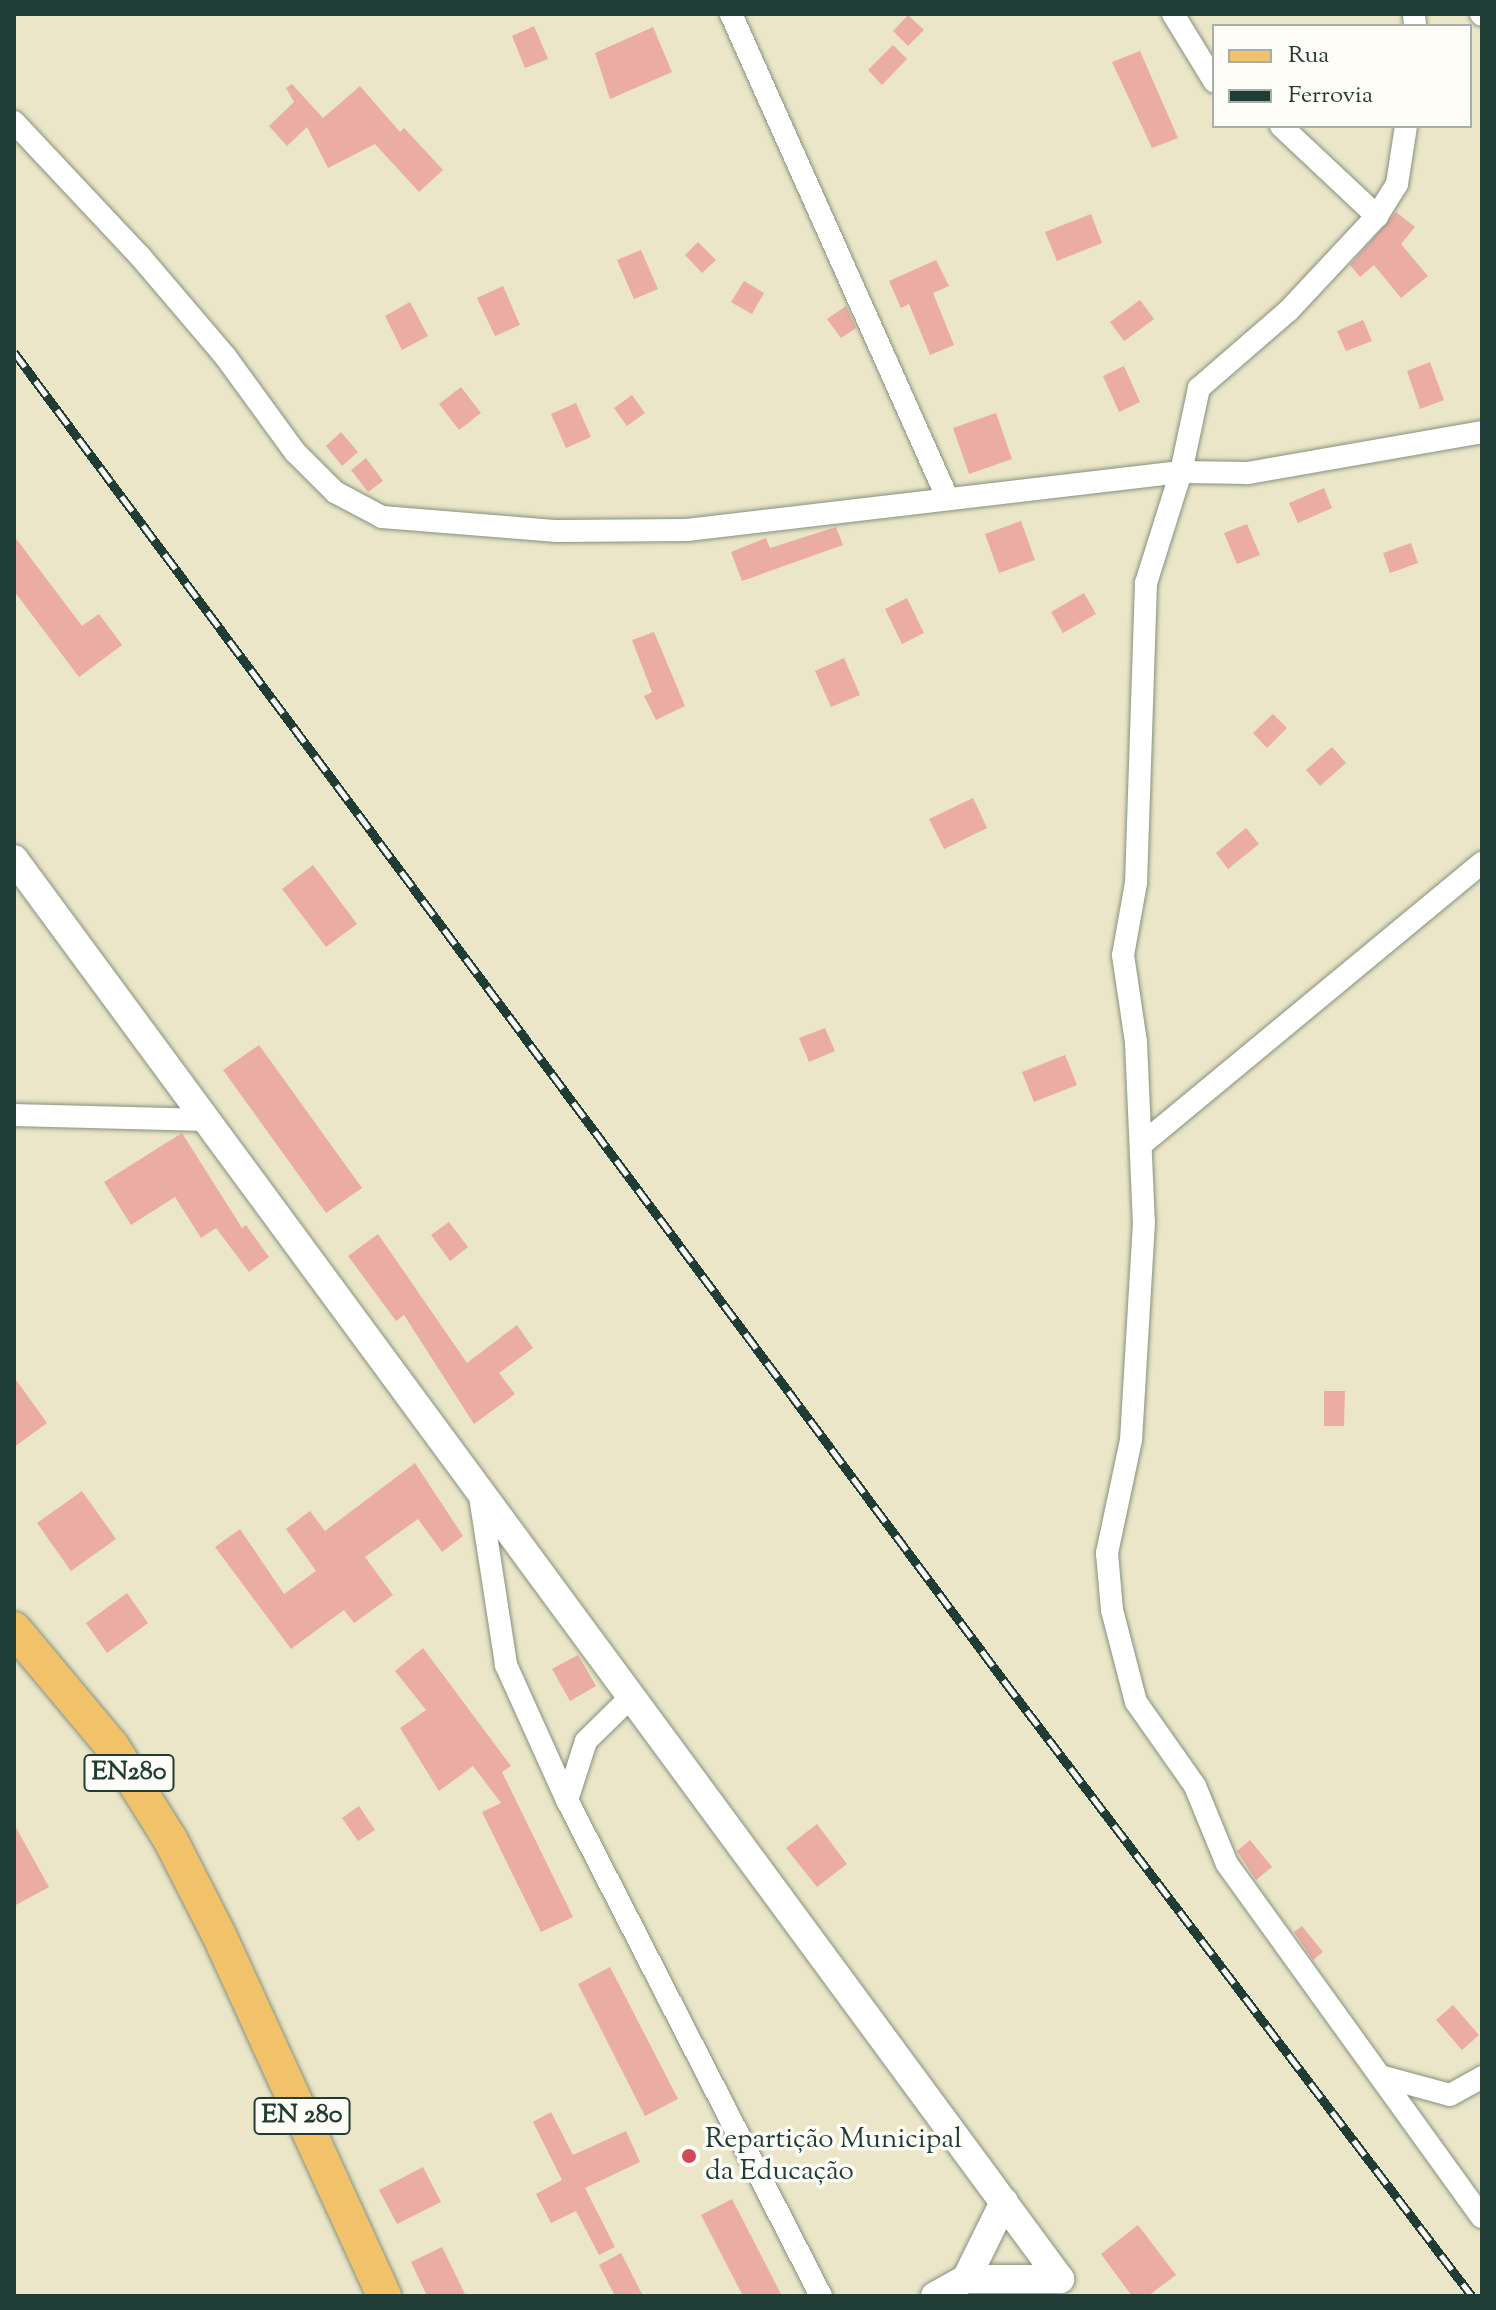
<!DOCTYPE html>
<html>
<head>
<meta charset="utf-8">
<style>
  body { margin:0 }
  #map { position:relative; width:1496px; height:2310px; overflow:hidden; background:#ebe6c8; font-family:"Sorts Mill Goudy",serif }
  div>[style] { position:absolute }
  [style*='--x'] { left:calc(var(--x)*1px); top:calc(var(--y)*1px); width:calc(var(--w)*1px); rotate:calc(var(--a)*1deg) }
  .building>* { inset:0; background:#ebaca4 }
  .roads { filter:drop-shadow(0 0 2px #85927e) drop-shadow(0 0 2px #85927e) }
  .minor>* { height:22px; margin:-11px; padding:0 11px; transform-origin:11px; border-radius:11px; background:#fff }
  .tertiary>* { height:28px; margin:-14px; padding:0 14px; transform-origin:14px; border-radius:14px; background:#fff }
  .primary>* { height:34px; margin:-17px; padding:0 17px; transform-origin:17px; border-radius:17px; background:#f2c26a }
  .rail>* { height:9px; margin-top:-4.5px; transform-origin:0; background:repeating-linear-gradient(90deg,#fdfcf7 0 18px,#1f3d34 0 36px); box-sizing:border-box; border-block:2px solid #1f3d34 }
  .dots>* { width:22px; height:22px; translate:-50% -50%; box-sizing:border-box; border:4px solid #fdfcf7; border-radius:50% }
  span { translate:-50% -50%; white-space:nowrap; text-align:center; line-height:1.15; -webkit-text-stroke:7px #fdfcf7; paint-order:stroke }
  .shield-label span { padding:2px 6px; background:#fdfcf7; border:2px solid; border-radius:6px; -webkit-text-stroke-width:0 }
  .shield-label { font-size:26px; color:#1f3d34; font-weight:700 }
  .poi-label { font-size:28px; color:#1f3d34 }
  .left { translate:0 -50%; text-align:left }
  .frame { position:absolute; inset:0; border:16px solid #1f3d34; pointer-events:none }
  .legend { position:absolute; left:1212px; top:24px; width:260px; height:104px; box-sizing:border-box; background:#fdfcf7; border:2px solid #a4b0a9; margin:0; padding:10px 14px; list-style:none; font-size:24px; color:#1f3d34 }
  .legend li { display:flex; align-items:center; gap:16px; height:40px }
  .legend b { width:40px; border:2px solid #a4b0a9 }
</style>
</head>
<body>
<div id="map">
  <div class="building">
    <i style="clip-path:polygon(908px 15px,924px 30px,908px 46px,893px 31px)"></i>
    <i style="clip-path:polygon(534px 26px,548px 59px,525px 68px,512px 36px)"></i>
    <i style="clip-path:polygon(653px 27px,672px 72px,610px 99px,595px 53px)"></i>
    <i style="clip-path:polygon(893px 45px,907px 59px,882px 85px,868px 70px)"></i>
    <i style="clip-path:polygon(1140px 51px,1178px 138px,1152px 148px,1112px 62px)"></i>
    <i style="clip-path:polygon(292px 84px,323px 118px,360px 86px,400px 132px,404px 128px,443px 170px,419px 192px,375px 144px,328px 168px,307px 127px,287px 146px,269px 126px,294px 102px,286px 88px)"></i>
    <i style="clip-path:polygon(1396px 212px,1415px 227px,1401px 244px,1428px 276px,1401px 298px,1374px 265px,1360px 277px,1350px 265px)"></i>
    <i style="clip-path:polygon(1091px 214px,1102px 243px,1057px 261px,1045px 232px)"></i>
    <i style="clip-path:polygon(698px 242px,716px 260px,702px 273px,685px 255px)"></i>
    <i style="clip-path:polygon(641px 250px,658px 289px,634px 299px,617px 260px)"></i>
    <i style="clip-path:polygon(936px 260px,949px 286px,933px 293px,954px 345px,930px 355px,909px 304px,901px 308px,889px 281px)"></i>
    <i style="clip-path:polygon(744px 281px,764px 293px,752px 314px,731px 302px)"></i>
    <i style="clip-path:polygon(503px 286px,520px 325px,495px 336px,477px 298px)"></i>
    <i style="clip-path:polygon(1140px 300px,1154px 319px,1124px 341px,1110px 322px)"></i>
    <i style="clip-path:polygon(410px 302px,428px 336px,402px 350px,385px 316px)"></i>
    <i style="clip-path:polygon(846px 306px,856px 328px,841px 338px,827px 319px)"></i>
    <i style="clip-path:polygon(1363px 320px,1372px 341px,1346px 351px,1337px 331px)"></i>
    <i style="clip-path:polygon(1430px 362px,1444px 400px,1420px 409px,1407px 371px)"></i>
    <i style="clip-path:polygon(1124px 366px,1140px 402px,1119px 412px,1103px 376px)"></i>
    <i style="clip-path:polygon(461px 387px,481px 413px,459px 430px,439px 404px)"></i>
    <i style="clip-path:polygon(632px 395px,645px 413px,627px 426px,614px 408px)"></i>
    <i style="clip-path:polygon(576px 403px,591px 437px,566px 448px,551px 414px)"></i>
    <i style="clip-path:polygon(996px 413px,1012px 459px,969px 474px,953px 428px)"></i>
    <i style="clip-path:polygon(341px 432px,358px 452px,342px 466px,326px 446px)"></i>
    <i style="clip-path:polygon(366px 458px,383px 481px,368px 492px,351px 470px)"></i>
    <i style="clip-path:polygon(1324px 488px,1332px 508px,1298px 523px,1289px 503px)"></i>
    <i style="clip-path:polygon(1021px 521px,1035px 560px,999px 573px,985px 534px)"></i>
    <i style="clip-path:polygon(1247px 524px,1260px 555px,1237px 564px,1224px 533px)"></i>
    <i style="clip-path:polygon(836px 527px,843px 545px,742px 581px,731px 552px,766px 538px,770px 548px)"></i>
    <i style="clip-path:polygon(14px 536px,82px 626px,99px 614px,122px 645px,79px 677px,14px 591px)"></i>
    <i style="clip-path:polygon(1411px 543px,1418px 563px,1390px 573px,1383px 553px)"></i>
    <i style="clip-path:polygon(1084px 593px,1096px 614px,1063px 633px,1051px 612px)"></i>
    <i style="clip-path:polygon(907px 598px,924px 633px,902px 644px,885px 609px)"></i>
    <i style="clip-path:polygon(654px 632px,685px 706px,656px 720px,644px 696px,652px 692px,632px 640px)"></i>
    <i style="clip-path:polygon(844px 658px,860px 695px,831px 707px,815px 671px)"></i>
    <i style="clip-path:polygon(1273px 714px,1287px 728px,1267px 748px,1253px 733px)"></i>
    <i style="clip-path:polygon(1332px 747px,1346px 763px,1320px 786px,1306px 770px)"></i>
    <i style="clip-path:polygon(973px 798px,987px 828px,944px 849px,929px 819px)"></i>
    <i style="clip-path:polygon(1246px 828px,1259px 844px,1228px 869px,1216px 853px)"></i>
    <i style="clip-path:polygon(313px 865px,357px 924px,326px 947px,282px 889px)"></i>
    <i style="clip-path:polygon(825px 1028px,835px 1051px,809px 1062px,799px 1038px)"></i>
    <i style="clip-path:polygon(259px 1045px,362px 1188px,326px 1213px,223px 1070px)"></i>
    <i style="clip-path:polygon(1065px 1055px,1077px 1085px,1034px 1102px,1022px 1072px)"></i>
    <i style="clip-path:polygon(182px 1133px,242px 1228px,246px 1225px,269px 1257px,249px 1272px,216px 1228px,201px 1238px,175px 1197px,131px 1225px,104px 1182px)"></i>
    <i style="clip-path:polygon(449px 1222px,468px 1247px,450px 1261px,431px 1235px)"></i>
    <i style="clip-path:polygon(378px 1234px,467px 1363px,517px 1325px,533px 1348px,499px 1373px,515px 1394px,474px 1424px,404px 1315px,396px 1321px,348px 1256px)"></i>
    <i style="clip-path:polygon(14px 1377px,47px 1423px,14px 1447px)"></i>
    <i style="clip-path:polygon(1324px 1391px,1345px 1391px,1344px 1426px,1324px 1426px)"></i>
    <i style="clip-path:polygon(415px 1463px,463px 1536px,442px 1552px,418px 1519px,365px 1557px,393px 1595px,354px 1623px,344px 1610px,291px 1649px,215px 1547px,240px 1529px,284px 1594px,316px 1571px,286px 1529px,310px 1511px,325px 1531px)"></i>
    <i style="clip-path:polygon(82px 1491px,116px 1539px,71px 1571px,37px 1523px)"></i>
    <i style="clip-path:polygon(127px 1593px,148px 1623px,107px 1653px,86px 1623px)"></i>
    <i style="clip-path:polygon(423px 1648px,511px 1766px,502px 1772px,573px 1917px,541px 1932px,482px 1812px,501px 1803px,473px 1766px,439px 1791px,400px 1728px,426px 1710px,395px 1671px)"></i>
    <i style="clip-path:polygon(578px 1655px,596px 1686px,570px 1701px,552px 1669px)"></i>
    <i style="clip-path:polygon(359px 1806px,375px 1830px,358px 1841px,342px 1818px)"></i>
    <i style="clip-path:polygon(14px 1824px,49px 1887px,14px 1906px)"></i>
    <i style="clip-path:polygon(817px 1824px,847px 1864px,817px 1887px,786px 1848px)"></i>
    <i style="clip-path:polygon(1250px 1840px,1272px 1867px,1256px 1880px,1237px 1851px)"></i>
    <i style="clip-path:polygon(1302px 1926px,1323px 1952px,1313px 1960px,1294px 1932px)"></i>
    <i style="clip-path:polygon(610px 1967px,678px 2099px,645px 2116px,578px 1984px)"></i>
    <i style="clip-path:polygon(1453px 2005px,1479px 2035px,1462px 2050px,1436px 2020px)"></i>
    <i style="clip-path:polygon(551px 2112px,573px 2155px,626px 2131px,640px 2162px,585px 2188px,615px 2247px,599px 2255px,576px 2211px,551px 2223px,536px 2194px,562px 2180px,533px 2122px)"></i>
    <i style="clip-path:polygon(423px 2167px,441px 2202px,397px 2224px,379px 2190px)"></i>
    <i style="clip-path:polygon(732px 2199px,782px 2296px,743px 2296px,701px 2215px)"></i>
    <i style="clip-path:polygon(1138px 2225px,1176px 2275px,1148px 2296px,1132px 2296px,1101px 2254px)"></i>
    <i style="clip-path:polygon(442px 2247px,466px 2296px,427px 2296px,411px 2262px)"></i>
    <i style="clip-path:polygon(621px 2253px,643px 2296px,615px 2296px,599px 2265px)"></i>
  </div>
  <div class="roads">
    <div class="minor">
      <i style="--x:731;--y:14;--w:529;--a:65.91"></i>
      <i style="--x:1173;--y:14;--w:79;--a:58.5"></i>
      <i style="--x:1414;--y:14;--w:12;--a:85"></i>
      <i style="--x:1481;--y:14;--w:1;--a:45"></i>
      <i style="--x:14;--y:122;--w:183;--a:46.8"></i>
      <i style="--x:139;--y:255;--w:133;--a:49.6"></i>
      <i style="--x:225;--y:356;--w:119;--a:53.9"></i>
      <i style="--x:295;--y:452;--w:57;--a:45"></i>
      <i style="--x:335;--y:492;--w:53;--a:28"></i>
      <i style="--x:382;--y:517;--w:176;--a:4.6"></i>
      <i style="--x:557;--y:531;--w:130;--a:-0.4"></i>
      <i style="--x:687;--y:530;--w:497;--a:-6.7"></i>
      <i style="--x:1181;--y:472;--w:67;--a:0.9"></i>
      <i style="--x:1248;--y:473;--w:238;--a:-9.9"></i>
      <i style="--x:1281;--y:126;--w:132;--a:43.2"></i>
      <i style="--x:1406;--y:126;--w:59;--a:98.8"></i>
      <i style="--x:1397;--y:184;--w:38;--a:122"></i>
      <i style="--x:1377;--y:216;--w:130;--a:133.1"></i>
      <i style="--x:1288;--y:311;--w:118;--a:139.1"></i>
      <i style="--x:1199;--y:388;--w:86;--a:102.1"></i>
      <i style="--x:1181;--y:472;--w:116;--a:107.5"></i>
      <i style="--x:1146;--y:583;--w:300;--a:91.9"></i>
      <i style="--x:1136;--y:883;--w:73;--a:100.2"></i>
      <i style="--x:1123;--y:955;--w:88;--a:81.5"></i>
      <i style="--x:1136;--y:1042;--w:180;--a:87.5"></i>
      <i style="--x:1144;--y:1222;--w:218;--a:93.4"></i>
      <i style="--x:1131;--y:1440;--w:116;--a:102"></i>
      <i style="--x:1107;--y:1553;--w:57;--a:85"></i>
      <i style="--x:1112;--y:1610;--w:95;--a:75.4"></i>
      <i style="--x:1136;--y:1702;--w:103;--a:54.9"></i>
      <i style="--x:1195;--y:1786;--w:84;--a:67.7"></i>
      <i style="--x:1227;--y:1864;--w:435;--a:54.2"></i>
      <i style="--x:14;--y:1115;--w:192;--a:1.5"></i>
      <i style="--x:1142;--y:1144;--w:441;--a:-39.6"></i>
      <i style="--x:479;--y:1490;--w:177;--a:81.2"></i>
      <i style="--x:506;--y:1665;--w:148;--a:65.7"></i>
      <i style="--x:567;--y:1800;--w:557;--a:62.88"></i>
      <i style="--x:567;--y:1800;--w:62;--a:-72.1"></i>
      <i style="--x:586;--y:1741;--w:63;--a:-44.4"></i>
      <i style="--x:1384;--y:2077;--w:68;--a:15.3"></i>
      <i style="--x:1450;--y:2095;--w:37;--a:-29"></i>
    </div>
    <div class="tertiary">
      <i style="--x:14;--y:859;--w:1764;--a:53.62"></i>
      <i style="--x:966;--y:2279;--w:86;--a:-63.7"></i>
      <i style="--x:935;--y:2296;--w:35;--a:-29"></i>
      <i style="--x:966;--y:2279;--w:94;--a:0"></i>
    </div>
    <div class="primary">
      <i style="--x:14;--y:1629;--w:153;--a:50.1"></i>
      <i style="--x:112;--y:1746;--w:110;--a:58.1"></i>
      <i style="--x:170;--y:1839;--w:108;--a:63"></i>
      <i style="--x:219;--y:1935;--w:397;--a:65.4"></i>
    </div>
  </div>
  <div class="rail">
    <i style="--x:14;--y:352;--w:1659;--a:53.31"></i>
    <i style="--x:1005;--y:1682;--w:771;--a:52.74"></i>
  </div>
  <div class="dots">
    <i style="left:689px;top:2156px;background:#d1495b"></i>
  </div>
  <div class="shield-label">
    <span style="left:129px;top:1773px">EN280</span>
    <span style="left:302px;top:2116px">EN 280</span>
  </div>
  <div class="poi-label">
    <span class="left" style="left:705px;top:2156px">Repartição Municipal<br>da Educação</span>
  </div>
  <div class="frame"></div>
  <ul class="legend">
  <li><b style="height:10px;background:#f2c26a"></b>Rua</li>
  <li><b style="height:10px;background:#1f3d34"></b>Ferrovia</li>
  </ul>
</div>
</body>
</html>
